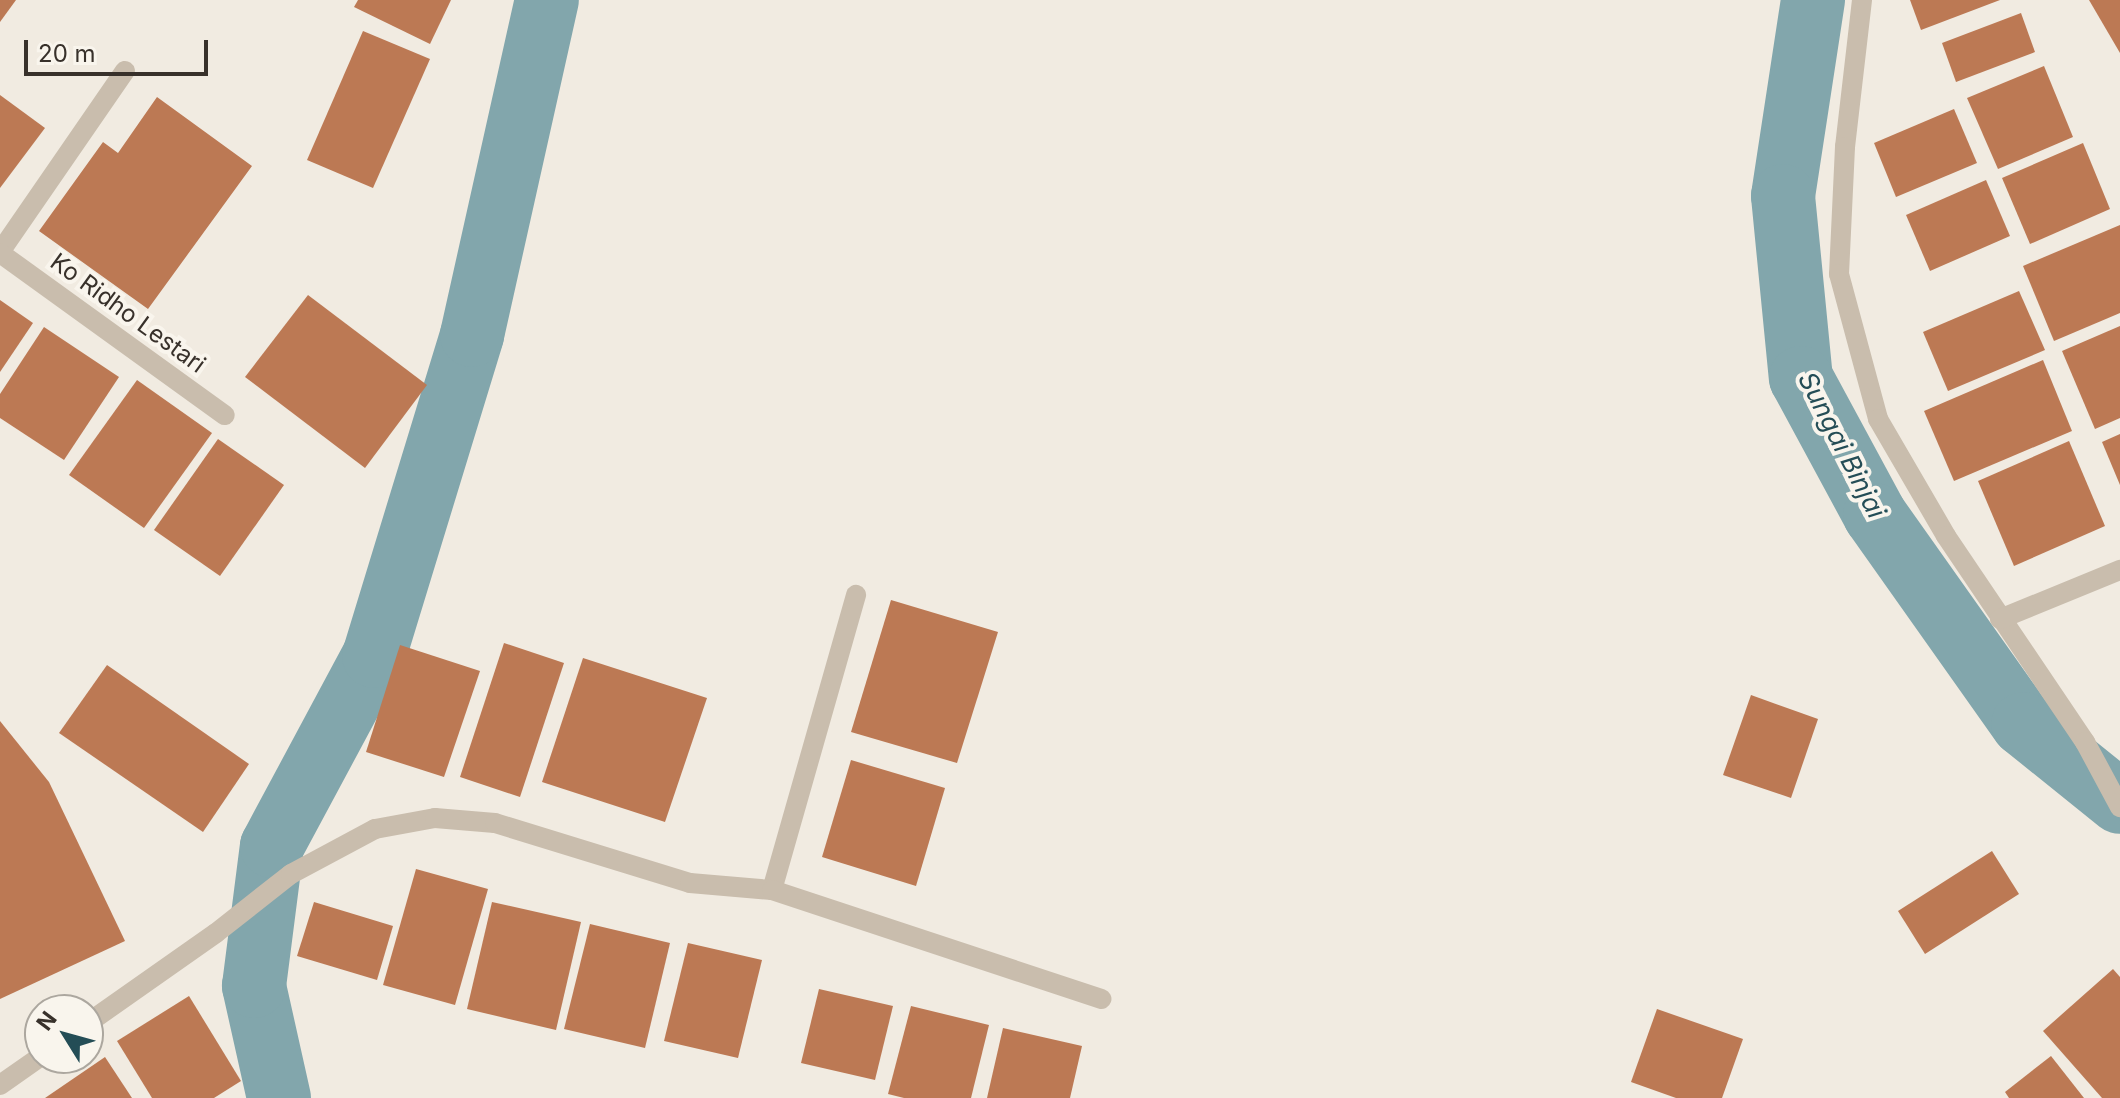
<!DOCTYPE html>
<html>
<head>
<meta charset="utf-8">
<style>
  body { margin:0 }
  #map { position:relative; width:2120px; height:1098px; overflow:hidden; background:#f1ebe1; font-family:Inter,sans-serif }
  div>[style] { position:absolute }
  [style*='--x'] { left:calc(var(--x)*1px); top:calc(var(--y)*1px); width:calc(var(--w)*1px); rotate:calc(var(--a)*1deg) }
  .canal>* { height:64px; margin:-32px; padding:0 32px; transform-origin:32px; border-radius:32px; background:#82a6ac }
  .building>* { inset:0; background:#bc7954 }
  .minor>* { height:20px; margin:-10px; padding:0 10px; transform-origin:10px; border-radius:10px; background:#c9bdad }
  span { translate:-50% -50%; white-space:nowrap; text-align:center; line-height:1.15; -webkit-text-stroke:8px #f9f5ed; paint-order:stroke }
  .street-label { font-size:24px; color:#38312b }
  .water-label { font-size:26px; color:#244d56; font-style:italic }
  .north { position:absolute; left:24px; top:994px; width:80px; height:80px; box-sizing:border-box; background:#f9f5ed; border:2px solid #aca79f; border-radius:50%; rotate:307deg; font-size:22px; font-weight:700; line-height:32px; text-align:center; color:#38312b }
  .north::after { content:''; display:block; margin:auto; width:28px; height:36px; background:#244d56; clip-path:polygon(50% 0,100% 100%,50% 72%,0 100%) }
  .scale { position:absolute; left:24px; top:40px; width:184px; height:36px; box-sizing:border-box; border:4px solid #38312b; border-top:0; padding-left:10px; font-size:24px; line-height:28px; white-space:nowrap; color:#38312b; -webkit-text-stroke:6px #f9f5ed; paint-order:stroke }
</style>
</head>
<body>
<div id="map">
  <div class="canal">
    <i style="--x:1813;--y:0;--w:198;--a:98.7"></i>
    <i style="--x:1783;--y:196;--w:183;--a:84.4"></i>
    <i style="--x:1801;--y:378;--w:156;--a:61.6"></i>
    <i style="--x:1875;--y:515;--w:256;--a:54.7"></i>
    <i style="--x:2023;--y:724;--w:124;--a:38.8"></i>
    <i style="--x:279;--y:1098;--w:115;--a:-102.6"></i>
    <i style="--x:254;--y:986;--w:141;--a:-82.7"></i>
    <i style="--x:272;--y:846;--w:216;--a:-61.8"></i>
    <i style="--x:374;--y:656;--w:336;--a:-73"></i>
    <i style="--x:472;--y:335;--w:343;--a:-77.4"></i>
  </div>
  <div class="building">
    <i style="clip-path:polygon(0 0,16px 0,0 22px)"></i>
    <i style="clip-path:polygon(358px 0,451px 0,430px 44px,354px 7px)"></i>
    <i style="clip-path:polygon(1910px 0,2000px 0,1921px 30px)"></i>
    <i style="clip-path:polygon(2089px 0,2120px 0,2120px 53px)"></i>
    <i style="clip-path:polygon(2021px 13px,2035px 52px,1956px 82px,1942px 43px)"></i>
    <i style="clip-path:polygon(363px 31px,430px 59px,373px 188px,307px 160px)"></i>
    <i style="clip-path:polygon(2044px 66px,2073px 137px,1998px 169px,1967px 98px)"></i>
    <i style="clip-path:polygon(0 95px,45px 128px,0 188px)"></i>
    <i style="clip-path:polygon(157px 97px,252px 166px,148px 309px,39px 231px,103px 142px,118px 153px)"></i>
    <i style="clip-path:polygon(1954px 109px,1977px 163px,1896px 197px,1874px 143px)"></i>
    <i style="clip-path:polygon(2083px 143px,2110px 209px,2030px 244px,2002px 178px)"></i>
    <i style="clip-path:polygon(1986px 180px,2010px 236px,1930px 271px,1906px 215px)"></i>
    <i style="clip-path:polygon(2120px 225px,2120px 313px,2054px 341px,2023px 266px)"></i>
    <i style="clip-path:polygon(2019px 291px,2045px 350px,1948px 391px,1923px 332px)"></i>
    <i style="clip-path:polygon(308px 295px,427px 385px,365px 468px,245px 377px)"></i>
    <i style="clip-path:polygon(0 300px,33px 323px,0 372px)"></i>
    <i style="clip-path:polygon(2120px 326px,2120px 418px,2095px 429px,2062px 351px)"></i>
    <i style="clip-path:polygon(44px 327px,119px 377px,64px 460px,0 418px,0 394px)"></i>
    <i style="clip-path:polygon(2043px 360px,2072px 431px,1954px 481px,1924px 411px)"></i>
    <i style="clip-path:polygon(137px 380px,212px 433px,144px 528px,69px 475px)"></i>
    <i style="clip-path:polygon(2120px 434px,2120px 485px,2102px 442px)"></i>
    <i style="clip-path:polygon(218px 439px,284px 485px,220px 576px,154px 530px)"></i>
    <i style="clip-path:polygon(2069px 441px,2105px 526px,2014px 566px,1978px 481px)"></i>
    <i style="clip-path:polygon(891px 600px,998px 632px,957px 763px,851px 732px)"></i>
    <i style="clip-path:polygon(504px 643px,564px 663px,520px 797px,460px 777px)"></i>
    <i style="clip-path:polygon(400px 645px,480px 671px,444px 777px,366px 752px)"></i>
    <i style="clip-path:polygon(583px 658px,707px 698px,665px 822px,542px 782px)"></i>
    <i style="clip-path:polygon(107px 665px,249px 764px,203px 832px,59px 733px)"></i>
    <i style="clip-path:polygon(1751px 695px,1818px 719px,1791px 798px,1723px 775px)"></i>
    <i style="clip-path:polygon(0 721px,49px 782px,125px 941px,0 999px)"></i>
    <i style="clip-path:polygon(851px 760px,945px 788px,916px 886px,822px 857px)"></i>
    <i style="clip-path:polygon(1992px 851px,2019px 894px,1925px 954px,1898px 911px)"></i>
    <i style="clip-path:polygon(416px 869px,488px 889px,455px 1005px,383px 985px)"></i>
    <i style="clip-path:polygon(314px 902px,393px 926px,377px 980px,297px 956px)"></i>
    <i style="clip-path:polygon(492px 902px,581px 922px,556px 1030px,467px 1009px)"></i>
    <i style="clip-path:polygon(590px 924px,670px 943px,645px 1048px,564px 1029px)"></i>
    <i style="clip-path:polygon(688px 943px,762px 960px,738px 1058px,664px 1041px)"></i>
    <i style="clip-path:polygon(2113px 969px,2120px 977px,2120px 1098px,2102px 1098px,2043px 1031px)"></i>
    <i style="clip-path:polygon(819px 989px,893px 1006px,875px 1080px,801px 1063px)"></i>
    <i style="clip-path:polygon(189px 996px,241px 1081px,214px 1098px,152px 1098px,117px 1041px)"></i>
    <i style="clip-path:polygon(911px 1006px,989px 1025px,971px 1098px,904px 1098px,888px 1094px)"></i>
    <i style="clip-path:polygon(1657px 1009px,1743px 1039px,1722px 1098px,1676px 1098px,1631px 1082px)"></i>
    <i style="clip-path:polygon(1003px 1028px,1082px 1046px,1070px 1098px,987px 1098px)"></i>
    <i style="clip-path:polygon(2051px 1056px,2084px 1098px,2009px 1098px,2005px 1092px)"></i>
    <i style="clip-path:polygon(105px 1057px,132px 1098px,45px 1098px)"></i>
  </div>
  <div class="minor">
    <i style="--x:1862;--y:0;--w:148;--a:96.6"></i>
    <i style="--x:1845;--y:147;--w:127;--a:92.7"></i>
    <i style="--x:1839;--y:274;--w:150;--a:74.9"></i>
    <i style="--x:1878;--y:419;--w:135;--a:59.8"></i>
    <i style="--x:1946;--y:536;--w:249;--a:56"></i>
    <i style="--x:2085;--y:742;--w:74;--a:61.7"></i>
    <i style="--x:0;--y:252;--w:220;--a:-55.4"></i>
    <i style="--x:0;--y:253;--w:277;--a:35.8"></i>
    <i style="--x:2000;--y:619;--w:130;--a:-22.2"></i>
    <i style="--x:772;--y:890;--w:307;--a:-74.1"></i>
    <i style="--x:88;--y:1023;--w:156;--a:-35.1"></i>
    <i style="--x:216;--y:933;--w:95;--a:-38.2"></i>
    <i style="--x:291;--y:874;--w:95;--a:-28.2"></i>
    <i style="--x:375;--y:829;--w:61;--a:-10.4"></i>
    <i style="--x:435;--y:818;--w:60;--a:4.8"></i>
    <i style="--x:495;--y:823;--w:204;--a:17.1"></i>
    <i style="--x:690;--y:883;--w:82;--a:4.9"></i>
    <i style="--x:772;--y:890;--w:347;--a:18.3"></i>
    <i style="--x:0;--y:1085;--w:49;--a:-35"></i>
  </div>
  <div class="street-label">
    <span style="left:128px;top:313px;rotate:36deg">Ko Ridho Lestari</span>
  </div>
  <div class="water-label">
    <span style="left:1842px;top:445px;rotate:63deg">Sungai Binjai</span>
  </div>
  <div class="north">N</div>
  <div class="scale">20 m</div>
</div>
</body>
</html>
